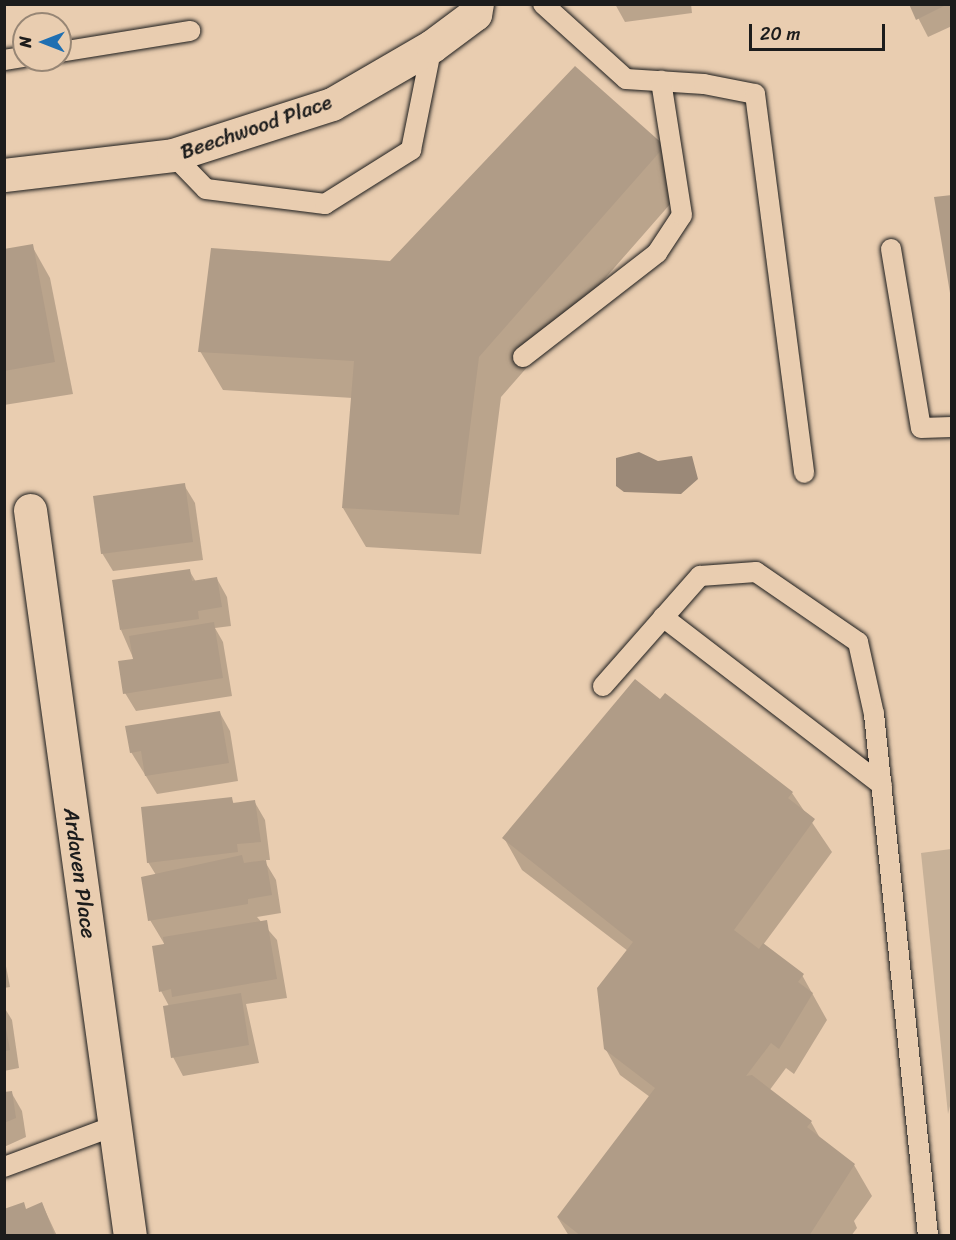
<!DOCTYPE html>
<html>
<head>
<meta charset="utf-8">
<style>
  body { margin:0 }
  #map { position:relative; width:956px; height:1240px; overflow:hidden; background:#e9cdb0; font-family:Sriracha,sans-serif }
  div>[style] { position:absolute }
  [style*='--x'] { left:calc(var(--x)*1px); top:calc(var(--y)*1px); width:calc(var(--w)*1px); rotate:calc(var(--a)*1deg) }
  .green>* { inset:0; background:#c7b198 }
  .water>* { inset:0; background:#9b8978 }
  .shadow>* { inset:0; background:#0003 }
  .building>* { inset:0; background:#b09c87 }
  .roads { filter:drop-shadow(0 0 2px #1c1c1c) drop-shadow(0 0 2px #1c1c1c) }
  .service>* { height:20px; margin:-10px; padding:0 10px; transform-origin:10px; border-radius:10px; background:#e9cdb0 }
  .minor>* { height:33px; margin:-16.5px; padding:0 16.5px; transform-origin:16.5px; border-radius:16.5px; background:#e9cdb0 }
  span { translate:-50% -50%; white-space:nowrap; text-align:center; line-height:1.15; -webkit-text-stroke:4.5px #e9cdb0; paint-order:stroke }
  .street-label { font-size:21px; color:#1c1c1c }
  .frame { position:absolute; inset:0; border:6px solid #1c1c1c; pointer-events:none }
  .north { position:absolute; left:12px; top:12px; width:60px; height:60px; box-sizing:border-box; background:#e9cdb0; border:2px solid #978675; border-radius:50%; rotate:270deg; font-size:16px; font-weight:700; line-height:24px; text-align:center; color:#1c1c1c }
  .north::after { content:''; display:block; margin:auto; width:21px; height:27px; background:#1f6fb2; clip-path:polygon(50% 0,100% 100%,50% 72%,0 100%) }
  .scale { position:absolute; left:749px; top:24px; width:136px; height:27px; box-sizing:border-box; border:3px solid #1c1c1c; border-top:0; padding-left:8px; font-size:18px; line-height:21px; white-space:nowrap; color:#1c1c1c; -webkit-text-stroke:4px #e9cdb0; paint-order:stroke }
</style>
</head>
<body>
<div id="map">
  <div class="green">
    <i style="clip-path:polygon(951px 849px,952px 1098px,948px 1114px,921px 853px)"></i>
  </div>
  <div class="water">
    <i style="clip-path:polygon(639px 452px,658px 461px,692px 456px,698px 479px,681px 494px,624px 492px,616px 486px,616px 458px)"></i>
  </div>
  <div class="shadow">
    <i style="clip-path:polygon(615px 4px,691px 4px,692px 13px,625px 22px)"></i>
    <i style="clip-path:polygon(911px 4px,952px 4px,952px 26px,928px 37px)"></i>
    <i style="clip-path:polygon(664px 147px,686px 186px,501px 397px,481px 554px,366px 547px,343px 508px,353px 398px,223px 390px,200px 351px,391px 263px)"></i>
    <i style="clip-path:polygon(32px 246px,50px 278px,73px 394px,4px 405px,4px 251px)"></i>
    <i style="clip-path:polygon(184px 485px,195px 503px,203px 560px,113px 571px,102px 553px)"></i>
    <i style="clip-path:polygon(189px 570px,196px 582px,217px 579px,227px 597px,231px 626px,215px 628px,223px 642px,232px 696px,136px 711px,125px 693px,134px 660px,121px 630px)"></i>
    <i style="clip-path:polygon(661px 701px,792px 793px,832px 852px,763px 945px,802px 975px,827px 1020px,794px 1074px,786px 1068px,769px 1091px,811px 1122px,821px 1140px,854px 1165px,872px 1196px,854px 1221px,857px 1228px,851px 1236px,569px 1236px,558px 1218px,650px 1097px,620px 1075px,605px 1048px,628px 951px,522px 870px,504px 838px)"></i>
    <i style="clip-path:polygon(220px 713px,230px 731px,238px 781px,157px 794px,131px 752px)"></i>
    <i style="clip-path:polygon(231px 798px,234px 804px,254px 801px,265px 820px,270px 860px,264px 860px,276px 880px,281px 913px,257px 917px,277px 940px,287px 998px,246px 1004px,259px 1063px,183px 1076px,173px 1057px,169px 1006px,161px 991px,165px 945px,150px 920px,156px 875px,148px 862px)"></i>
    <i style="clip-path:polygon(4px 956px,10px 987px,4px 988px)"></i>
    <i style="clip-path:polygon(4px 1007px,12px 1020px,19px 1068px,4px 1071px)"></i>
    <i style="clip-path:polygon(11px 1092px,22px 1111px,26px 1137px,4px 1147px,4px 1094px)"></i>
    <i style="clip-path:polygon(42px 1204px,57px 1236px,4px 1236px,26px 1210px)"></i>
  </div>
  <div class="building">
    <i style="clip-path:polygon(909px 4px,948px 4px,916px 20px)"></i>
    <i style="clip-path:polygon(575px 66px,665px 146px,479px 357px,459px 515px,342px 508px,354px 361px,198px 352px,211px 248px,390px 261px)"></i>
    <i style="clip-path:polygon(952px 195px,952px 293px,950px 293px,934px 197px)"></i>
    <i style="clip-path:polygon(33px 244px,55px 362px,4px 371px,4px 249px)"></i>
    <i style="clip-path:polygon(185px 483px,193px 542px,101px 554px,93px 496px)"></i>
    <i style="clip-path:polygon(190px 569px,192px 581px,217px 577px,222px 607px,198px 611px,199px 619px,120px 630px,112px 580px)"></i>
    <i style="clip-path:polygon(214px 622px,223px 678px,123px 694px,118px 661px,133px 659px,129px 636px)"></i>
    <i style="clip-path:polygon(635px 679px,660px 699px,665px 693px,793px 792px,788px 798px,815px 819px,734px 930px,759px 949px,763px 943px,804px 974px,798px 982px,813px 993px,779px 1049px,771px 1043px,746px 1076px,752px 1075px,812px 1121px,807px 1127px,855px 1164px,809px 1236px,581px 1236px,557px 1217px,655px 1088px,604px 1049px,597px 988px,633px 942px,502px 838px)"></i>
    <i style="clip-path:polygon(220px 711px,229px 763px,145px 776px,141px 751px,130px 753px,125px 726px)"></i>
    <i style="clip-path:polygon(232px 797px,233px 803px,255px 800px,261px 842px,237px 844px,238px 852px,147px 863px,141px 807px)"></i>
    <i style="clip-path:polygon(242px 855px,244px 863px,266px 860px,272px 895px,248px 899px,248px 904px,148px 921px,141px 877px)"></i>
    <i style="clip-path:polygon(267px 920px,277px 979px,172px 997px,171px 989px,159px 992px,152px 946px,164px 944px,163px 937px)"></i>
    <i style="clip-path:polygon(241px 993px,249px 1045px,171px 1058px,163px 1006px)"></i>
    <i style="clip-path:polygon(5px 1023px,10px 1050px,5px 1051px)"></i>
    <i style="clip-path:polygon(12px 1091px,16px 1118px,4px 1123px,4px 1092px)"></i>
    <i style="clip-path:polygon(24px 1202px,26px 1209px,42px 1202px,55px 1236px,4px 1236px,4px 1209px)"></i>
  </div>
  <div class="roads">
    <div class="service">
      <i style="--x:543;--y:4;--w:112;--a:42.1"></i>
      <i style="--x:626;--y:79;--w:78;--a:3.7"></i>
      <i style="--x:704;--y:84;--w:52;--a:11.1"></i>
      <i style="--x:755;--y:94;--w:382;--a:82.6"></i>
      <i style="--x:60;--y:52;--w:132;--a:-9.2"></i>
      <i style="--x:4;--y:60;--w:20;--a:-9"></i>
      <i style="--x:173;--y:155;--w:47;--a:45.9"></i>
      <i style="--x:206;--y:189;--w:120;--a:7.2"></i>
      <i style="--x:325;--y:204;--w:102;--a:-32.1"></i>
      <i style="--x:411;--y:150;--w:106;--a:-78.6"></i>
      <i style="--x:891;--y:249;--w:181;--a:80.5"></i>
      <i style="--x:921;--y:428;--w:31;--a:-2"></i>
      <i style="--x:523;--y:357;--w:170;--a:-37.8"></i>
      <i style="--x:657;--y:253;--w:45;--a:-56.7"></i>
      <i style="--x:682;--y:215;--w:136;--a:-98.9"></i>
      <i style="--x:663;--y:617;--w:276;--a:37.5"></i>
      <i style="--x:603;--y:686;--w:147;--a:-48.6"></i>
      <i style="--x:700;--y:576;--w:56;--a:-4.1"></i>
      <i style="--x:756;--y:572;--w:124;--a:34.5"></i>
      <i style="--x:858;--y:642;--w:74;--a:77.5"></i>
      <i style="--x:874;--y:714;--w:525;--a:84.09"></i>
      <i style="--x:4;--y:1167;--w:117;--a:-20.4"></i>
    </div>
    <div class="minor">
      <i style="--x:4;--y:175;--w:170;--a:-6.7"></i>
      <i style="--x:173;--y:155;--w:167;--a:-17.8"></i>
      <i style="--x:332;--y:104;--w:116;--a:-30.1"></i>
      <i style="--x:432;--y:46;--w:54;--a:-36.7"></i>
      <i style="--x:475;--y:14;--w:10;--a:-79"></i>
      <i style="--x:30;--y:510;--w:733;--a:82.16"></i>
    </div>
  </div>
  <div class="street-label">
    <span style="left:256px;top:127px;rotate:-19deg">Beechwood Place</span>
    <span style="left:80px;top:873px;rotate:82deg">Ardaven Place</span>
  </div>
  <div class="frame"></div>
  <div class="north">N</div>
  <div class="scale">20 m</div>
</div>
</body>
</html>
